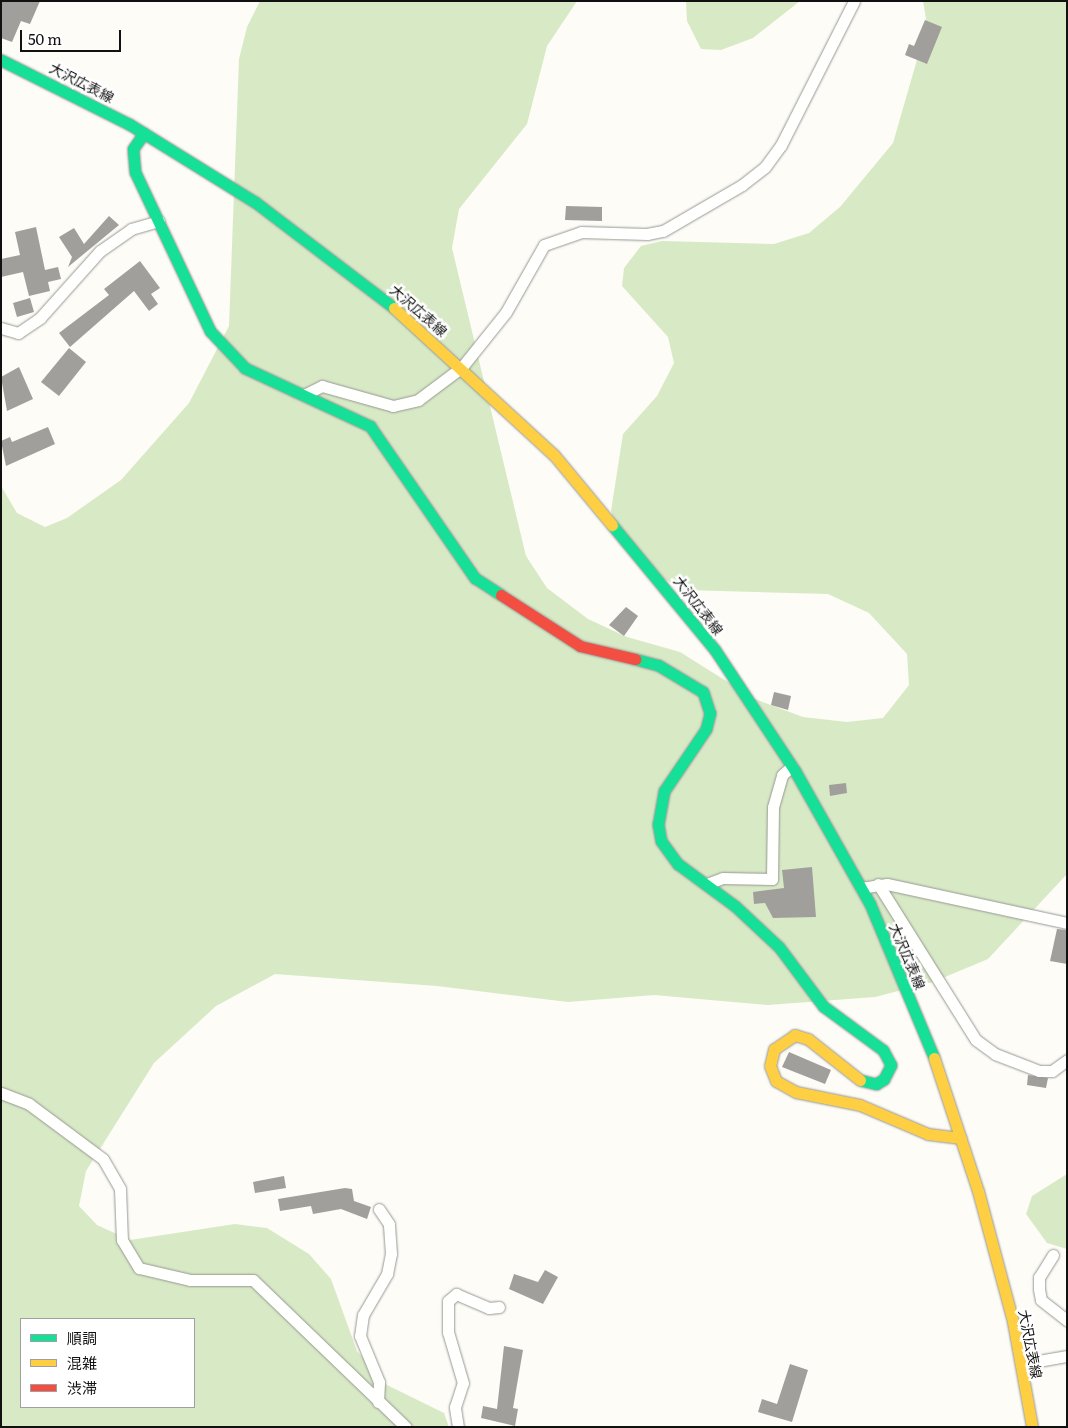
<!DOCTYPE html>
<html>
<head>
<meta charset="utf-8">
<style>
  body { margin:0 }
  #map { position:relative; width:1068px; height:1428px; overflow:hidden; background:#fdfcf7; font-family:Literata,"Noto Sans JP",serif }
  div>[style] { position:absolute }
  [style*='--x'] { left:calc(var(--x)*1px); top:calc(var(--y)*1px); width:calc(var(--w)*1px); rotate:calc(var(--a)*1deg) }
  .forest>* { inset:0; background:#d8eac5 }
  .building>* { inset:0; background:#a19f9c }
  .roads { filter:drop-shadow(0 0 1px #979795) drop-shadow(0 0 1px #979795) }
  .street>* { height:11px; margin:-5.5px; padding:0 5.5px; transform-origin:5.5px; border-radius:5.5px; background:#fffffe }
  .fast>* { height:11px; margin:-5.5px; padding:0 5.5px; transform-origin:5.5px; border-radius:5.5px; background:#16e098 }
  .slow>* { height:11px; margin:-5.5px; padding:0 5.5px; transform-origin:5.5px; border-radius:5.5px; background:#ffcf43 }
  .jam>* { height:11px; margin:-5.5px; padding:0 5.5px; transform-origin:5.5px; border-radius:5.5px; background:#f24e42 }
  span { translate:-50% -50%; white-space:nowrap; text-align:center; line-height:1.15; -webkit-text-stroke:5px #fff; paint-order:stroke }
  .street-label { font-size:14px; color:#111 }
  .frame { position:absolute; inset:0; border:2px solid #111; pointer-events:none }
  .legend { position:absolute; left:20px; top:1318px; width:175px; height:90px; box-sizing:border-box; background:#fff; border:1px solid #a0a0a0; margin:0; padding:6px 9px; list-style:none; font-size:15px; color:#111 }
  .legend li { display:flex; align-items:center; gap:10px; height:25px }
  .legend b { width:25px; border:1px solid #a0a0a0 }
  .scale { position:absolute; left:20px; top:30px; width:101px; height:22px; box-sizing:border-box; border:2px solid #111; border-top:0; padding-left:6px; font-size:15px; line-height:18px; white-space:nowrap; color:#111; -webkit-text-stroke:4px #fff; paint-order:stroke }
</style>
</head>
<body>
<div id="map">
  <div class="forest">
    <i style="clip-path:polygon(evenodd,260px 1px,577px 1px,547px 46px,527px 124px,459px 209px,452px 248px,526px 556px,547px 588px,588px 619px,627px 637px,680px 652px,755px 699px,803px 717px,847px 722px,883px 718px,909px 685px,907px 654px,869px 613px,828px 594px,685px 590px,649px 571px,621px 545px,611px 511px,623px 434px,657px 396px,674px 363px,668px 337px,622px 286px,624px 268px,641px 246px,662px 241px,774px 244px,809px 233px,840px 207px,893px 143px,927px 25px,923px 1px,1067px 1px,1067px 874px,988px 959px,933px 982px,875px 997px,768px 1005px,654px 995px,568px 1002px,437px 986px,275px 974px,216px 1006px,154px 1063px,86px 1171px,79px 1206px,97px 1225px,130px 1240px,235px 1224px,267px 1228px,309px 1254px,331px 1279px,357px 1351px,387px 1385px,444px 1413px,449px 1427px,1px 1427px,1px 486px,17px 513px,45px 527px,67px 518px,121px 480px,189px 403px,229px 326px,239px 59px,247px 27px,260px 1px,21px 1319px,194px 1319px,194px 1407px,21px 1407px,21px 1319px)"></i>
    <i style="clip-path:polygon(686px 1px,800px 1px,753px 38px,721px 50px,701px 49px,687px 21px)"></i>
    <i style="clip-path:polygon(1067px 1174px,1067px 1249px,1047px 1243px,1026px 1214px,1032px 1196px)"></i>
  </div>
  <div class="building">
    <i style="clip-path:polygon(1px 1px,40px 1px,30px 24px,21px 21px,12px 42px,1px 38px)"></i>
    <i style="clip-path:polygon(925px 20px,942px 27px,927px 64px,905px 55px,909px 44px,914px 46px)"></i>
    <i style="clip-path:polygon(566px 206px,602px 207px,602px 221px,565px 220px)"></i>
    <i style="clip-path:polygon(109px 216px,119px 225px,68px 267px,72px 257px,59px 237px,74px 228px,84px 244px)"></i>
    <i style="clip-path:polygon(36px 227px,45px 270px,58px 267px,61px 279px,48px 282px,50px 291px,29px 296px,23px 272px,1px 277px,1px 259px,20px 255px,15px 232px)"></i>
    <i style="clip-path:polygon(140px 261px,160px 288px,151px 294px,158px 304px,149px 311px,134px 291px,70px 347px,59px 333px,109px 295px,104px 289px)"></i>
    <i style="clip-path:polygon(30px 298px,34px 312px,17px 317px,13px 303px)"></i>
    <i style="clip-path:polygon(69px 348px,86px 362px,59px 396px,41px 382px)"></i>
    <i style="clip-path:polygon(19px 367px,33px 399px,7px 411px,1px 377px)"></i>
    <i style="clip-path:polygon(48px 427px,55px 444px,6px 466px,1px 441px,10px 437px,12px 442px)"></i>
    <i style="clip-path:polygon(626px 607px,638px 616px,624px 636px,609px 625px)"></i>
    <i style="clip-path:polygon(774px 692px,791px 696px,788px 710px,771px 705px)"></i>
    <i style="clip-path:polygon(846px 783px,847px 793px,830px 796px,829px 785px)"></i>
    <i style="clip-path:polygon(812px 867px,816px 917px,773px 918px,765px 903px,754px 904px,753px 892px,784px 888px,782px 870px)"></i>
    <i style="clip-path:polygon(1057px 929px,1067px 930px,1067px 964px,1050px 961px)"></i>
    <i style="clip-path:polygon(789px 1052px,831px 1070px,825px 1084px,782px 1067px)"></i>
    <i style="clip-path:polygon(1028px 1075px,1048px 1078px,1046px 1088px,1027px 1085px)"></i>
    <i style="clip-path:polygon(284px 1176px,286px 1188px,255px 1193px,253px 1182px)"></i>
    <i style="clip-path:polygon(345px 1188px,352px 1189px,354px 1201px,371px 1207px,367px 1219px,341px 1209px,313px 1214px,311px 1206px,280px 1211px,278px 1199px)"></i>
    <i style="clip-path:polygon(545px 1270px,558px 1277px,543px 1304px,509px 1289px,514px 1274px,538px 1282px)"></i>
    <i style="clip-path:polygon(504px 1346px,523px 1350px,513px 1408px,518px 1409px,515px 1426px,481px 1418px,483px 1406px,497px 1409px)"></i>
    <i style="clip-path:polygon(790px 1364px,808px 1370px,792px 1422px,758px 1412px,762px 1399px,777px 1404px)"></i>
  </div>
  <div class="roads">
    <div class="street">
      <i style="--x:1;--y:328;--w:18;--a:16"></i>
      <i style="--x:18;--y:333;--w:27;--a:-34"></i>
      <i style="--x:40;--y:318;--w:90;--a:-48.2"></i>
      <i style="--x:100;--y:251;--w:38;--a:-35"></i>
      <i style="--x:131;--y:229;--w:29;--a:-16"></i>
      <i style="--x:306;--y:394;--w:18;--a:-27"></i>
      <i style="--x:322;--y:386;--w:74;--a:15.7"></i>
      <i style="--x:393;--y:406;--w:26;--a:-13"></i>
      <i style="--x:418;--y:400;--w:55;--a:-36.9"></i>
      <i style="--x:462;--y:367;--w:70;--a:-51.3"></i>
      <i style="--x:506;--y:312;--w:77;--a:-60.4"></i>
      <i style="--x:544;--y:245;--w:39;--a:-19"></i>
      <i style="--x:581;--y:232;--w:66;--a:1.7"></i>
      <i style="--x:647;--y:234;--w:16;--a:-11"></i>
      <i style="--x:663;--y:231;--w:91;--a:-30.2"></i>
      <i style="--x:742;--y:185;--w:29;--a:-38"></i>
      <i style="--x:765;--y:167;--w:27;--a:-54"></i>
      <i style="--x:781;--y:145;--w:161;--a:-63.1"></i>
      <i style="--x:707;--y:884;--w:17;--a:-21"></i>
      <i style="--x:723;--y:878;--w:49;--a:1.2"></i>
      <i style="--x:772;--y:879;--w:72;--a:-89.2"></i>
      <i style="--x:773;--y:807;--w:33;--a:-74"></i>
      <i style="--x:782;--y:775;--w:13;--a:-42"></i>
      <i style="--x:878;--y:884;--w:184;--a:57.9"></i>
      <i style="--x:976;--y:1040;--w:24;--a:36"></i>
      <i style="--x:995;--y:1054;--w:47;--a:21.1"></i>
      <i style="--x:1039;--y:1071;--w:13;--a:0"></i>
      <i style="--x:1052;--y:1071;--w:19;--a:-36"></i>
      <i style="--x:861;--y:888;--w:26;--a:-9"></i>
      <i style="--x:887;--y:884;--w:184;--a:12.2"></i>
      <i style="--x:1;--y:1093;--w:30;--a:21"></i>
      <i style="--x:29;--y:1104;--w:92;--a:36.6"></i>
      <i style="--x:103;--y:1159;--w:34;--a:60"></i>
      <i style="--x:120;--y:1189;--w:51;--a:87.8"></i>
      <i style="--x:122;--y:1240;--w:33;--a:59"></i>
      <i style="--x:139;--y:1268;--w:52;--a:13.2"></i>
      <i style="--x:190;--y:1280;--w:63;--a:0"></i>
      <i style="--x:253;--y:1280;--w:212;--a:43.9"></i>
      <i style="--x:1053;--y:1255;--w:26;--a:122"></i>
      <i style="--x:1039;--y:1277;--w:12;--a:90"></i>
      <i style="--x:1039;--y:1289;--w:11;--a:80"></i>
      <i style="--x:1041;--y:1300;--w:33;--a:38"></i>
      <i style="--x:1021;--y:1364;--w:47;--a:-9.9"></i>
      <i style="--x:378;--y:1402;--w:20;--a:-87"></i>
      <i style="--x:379;--y:1382;--w:50;--a:-112.4"></i>
      <i style="--x:360;--y:1336;--w:21;--a:-82"></i>
      <i style="--x:363;--y:1315;--w:48;--a:-59.7"></i>
      <i style="--x:387;--y:1274;--w:20;--a:-79"></i>
      <i style="--x:391;--y:1254;--w:30;--a:-94"></i>
      <i style="--x:389;--y:1224;--w:18;--a:-124"></i>
      <i style="--x:458;--y:1427;--w:20;--a:-99"></i>
      <i style="--x:455;--y:1407;--w:25;--a:-72"></i>
      <i style="--x:463;--y:1383;--w:53;--a:-106.4"></i>
      <i style="--x:448;--y:1332;--w:31;--a:-90"></i>
      <i style="--x:448;--y:1301;--w:11;--a:-41"></i>
      <i style="--x:456;--y:1294;--w:36;--a:23"></i>
      <i style="--x:489;--y:1308;--w:10;--a:-6"></i>
    </div>
    <div class="fast">
      <i style="--x:1;--y:60;--w:143;--a:26.6"></i>
      <i style="--x:129;--y:124;--w:148;--a:31.8"></i>
      <i style="--x:255;--y:202;--w:175;--a:37.3"></i>
      <i style="--x:144;--y:133;--w:19;--a:125"></i>
      <i style="--x:133;--y:149;--w:23;--a:85"></i>
      <i style="--x:135;--y:172;--w:176;--a:64.7"></i>
      <i style="--x:210;--y:331;--w:51;--a:46.6"></i>
      <i style="--x:245;--y:368;--w:138;--a:24.9"></i>
      <i style="--x:370;--y:426;--w:185;--a:55.4"></i>
      <i style="--x:475;--y:578;--w:31;--a:33"></i>
      <i style="--x:612;--y:525;--w:162;--a:50.5"></i>
      <i style="--x:715;--y:650;--w:145;--a:56.5"></i>
      <i style="--x:795;--y:771;--w:153;--a:60.6"></i>
      <i style="--x:870;--y:904;--w:167;--a:67.4"></i>
      <i style="--x:635;--y:659;--w:24;--a:15"></i>
      <i style="--x:658;--y:665;--w:52;--a:31"></i>
      <i style="--x:703;--y:692;--w:22;--a:72"></i>
      <i style="--x:710;--y:713;--w:16;--a:104"></i>
      <i style="--x:706;--y:729;--w:75;--a:124.1"></i>
      <i style="--x:664;--y:791;--w:34;--a:100"></i>
      <i style="--x:658;--y:824;--w:17;--a:80"></i>
      <i style="--x:661;--y:841;--w:29;--a:54"></i>
      <i style="--x:678;--y:864;--w:71;--a:36.4"></i>
      <i style="--x:735;--y:906;--w:60;--a:43"></i>
      <i style="--x:779;--y:947;--w:74;--a:53.3"></i>
      <i style="--x:823;--y:1006;--w:74;--a:36.3"></i>
      <i style="--x:883;--y:1050;--w:17;--a:62"></i>
      <i style="--x:891;--y:1065;--w:16;--a:117"></i>
      <i style="--x:884;--y:1079;--w:9;--a:148"></i>
      <i style="--x:876;--y:1084;--w:16;--a:-166"></i>
    </div>
    <div class="slow">
      <i style="--x:394;--y:308;--w:217;--a:42.6"></i>
      <i style="--x:554;--y:455;--w:91;--a:50.4"></i>
      <i style="--x:934;--y:1058;--w:140;--a:71.7"></i>
      <i style="--x:978;--y:1191;--w:136;--a:75"></i>
      <i style="--x:1013;--y:1322;--w:107;--a:79.7"></i>
      <i style="--x:860;--y:1080;--w:66;--a:-141.7"></i>
      <i style="--x:808;--y:1039;--w:14;--a:-163"></i>
      <i style="--x:795;--y:1035;--w:25;--a:146"></i>
      <i style="--x:774;--y:1049;--w:17;--a:103"></i>
      <i style="--x:770;--y:1066;--w:16;--a:68"></i>
      <i style="--x:776;--y:1081;--w:23;--a:29"></i>
      <i style="--x:796;--y:1092;--w:65;--a:11.5"></i>
      <i style="--x:860;--y:1105;--w:74;--a:23.1"></i>
      <i style="--x:928;--y:1134;--w:33;--a:7"></i>
    </div>
    <div class="jam">
      <i style="--x:501;--y:595;--w:94;--a:32.8"></i>
      <i style="--x:580;--y:646;--w:57;--a:13.3"></i>
    </div>
  </div>
  <div class="street-label">
    <span style="left:82px;top:82px;rotate:27deg">大沢広表線</span>
    <span style="left:419px;top:310px;rotate:41deg">大沢広表線</span>
    <span style="left:699px;top:605px;rotate:52deg">大沢広表線</span>
    <span style="left:908px;top:956px;rotate:67deg">大沢広表線</span>
    <span style="left:1031px;top:1344px;rotate:79deg">大沢広表線</span>
  </div>
  <div class="frame"></div>
  <ul class="legend">
  <li><b style="height:6px;background:#16e098"></b>順調</li>
  <li><b style="height:6px;background:#ffcf43"></b>混雑</li>
  <li><b style="height:6px;background:#f24e42"></b>渋滞</li>
  </ul>
  <div class="scale">50 m</div>
</div>
</body>
</html>
